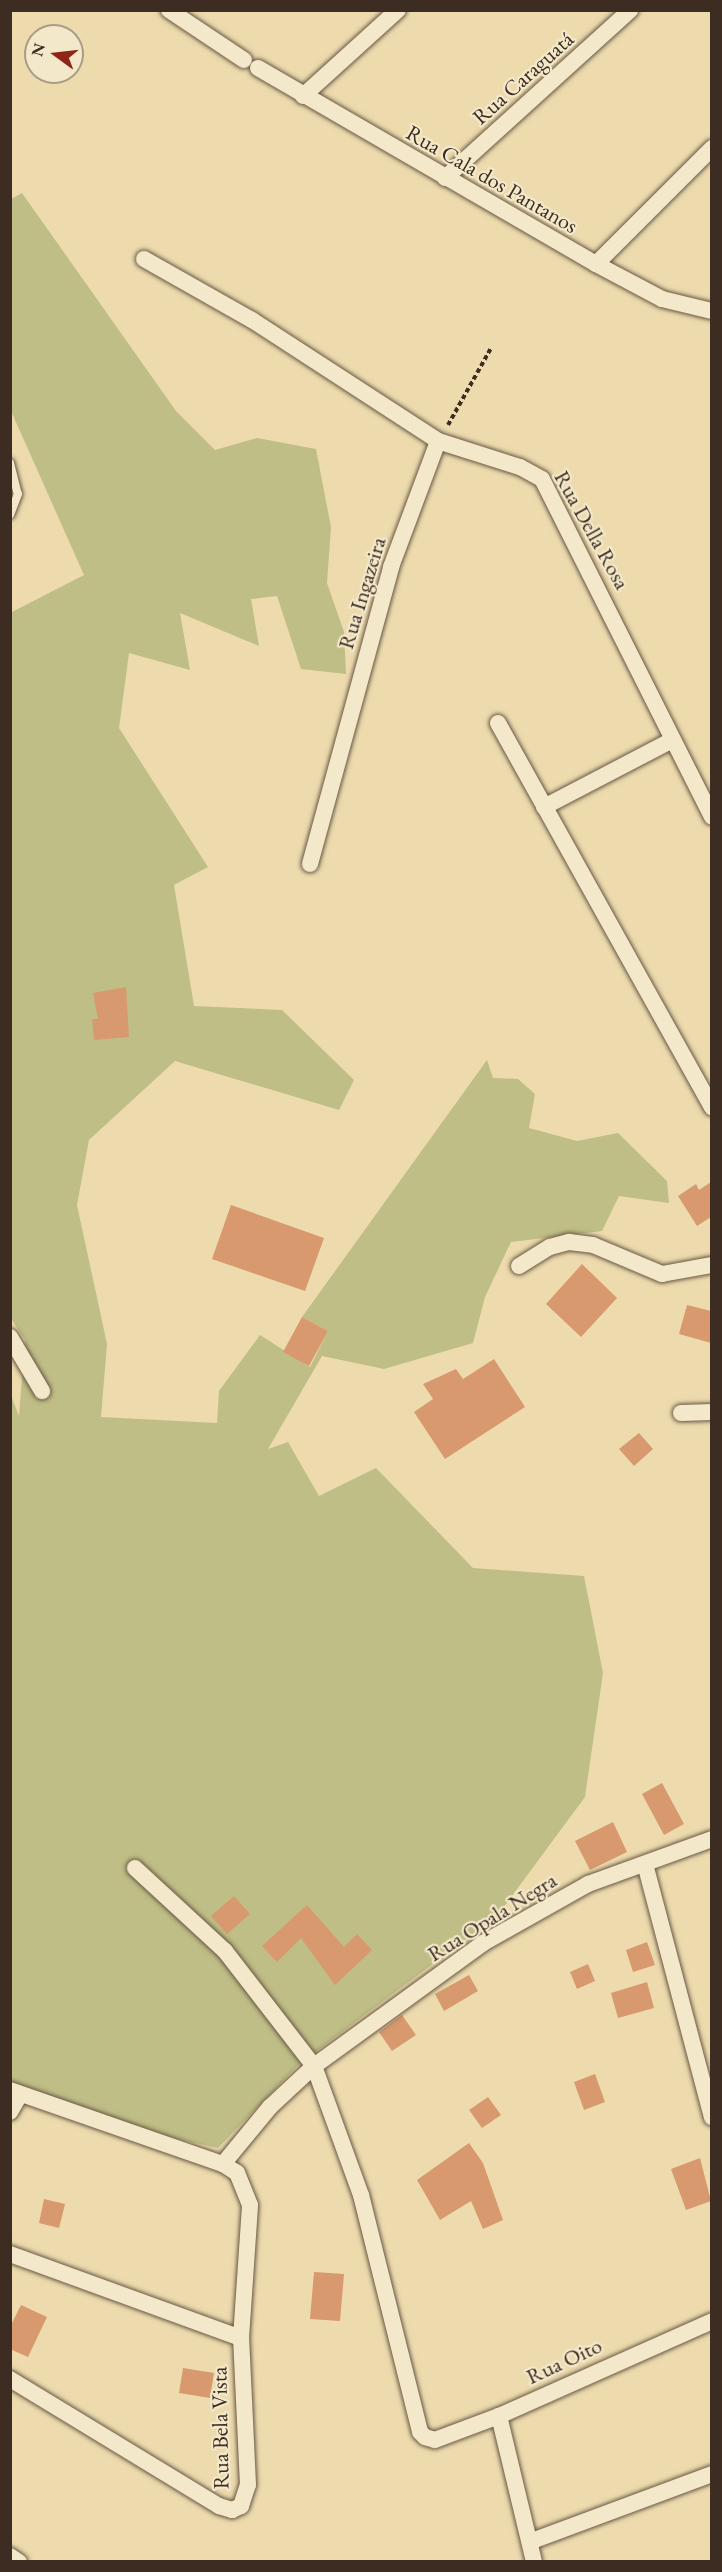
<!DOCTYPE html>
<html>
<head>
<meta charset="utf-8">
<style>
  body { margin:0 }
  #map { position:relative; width:722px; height:2572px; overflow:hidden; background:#eddbae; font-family:"EB Garamond",serif }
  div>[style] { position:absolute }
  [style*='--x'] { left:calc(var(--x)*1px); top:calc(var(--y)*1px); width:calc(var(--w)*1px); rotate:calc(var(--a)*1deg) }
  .green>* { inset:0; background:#bfbe86 }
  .building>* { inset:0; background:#d8996e }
  .path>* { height:4px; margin-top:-2px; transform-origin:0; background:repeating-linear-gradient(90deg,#3d2c21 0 4.5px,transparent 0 7.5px) }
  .roads { filter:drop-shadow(0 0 2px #695844) drop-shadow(0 0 2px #695844) }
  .lane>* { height:8px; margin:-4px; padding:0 4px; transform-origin:4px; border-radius:4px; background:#f3e8ca }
  .street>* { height:16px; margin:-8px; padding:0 8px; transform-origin:8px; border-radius:8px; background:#f3e8ca }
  span { translate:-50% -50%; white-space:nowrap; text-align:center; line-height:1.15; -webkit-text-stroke:4.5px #f3e8ca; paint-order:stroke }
  .street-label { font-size:22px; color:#3d2c21 }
  .frame { position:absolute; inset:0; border:12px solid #3d2c21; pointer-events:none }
  .north { position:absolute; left:24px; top:24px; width:60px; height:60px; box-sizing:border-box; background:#f3e8ca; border:2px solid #aa9d86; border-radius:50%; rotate:285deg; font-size:16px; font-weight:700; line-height:24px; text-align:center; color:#3d2c21 }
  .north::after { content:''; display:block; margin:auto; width:21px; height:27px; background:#8f2418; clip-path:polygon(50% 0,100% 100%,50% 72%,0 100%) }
</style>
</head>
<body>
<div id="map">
  <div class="green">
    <i style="clip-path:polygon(22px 193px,176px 411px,215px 450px,257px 438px,316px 449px,331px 527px,327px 583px,344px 632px,346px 674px,301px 669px,277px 596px,251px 599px,259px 646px,180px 613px,190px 670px,129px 653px,119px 728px,208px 867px,174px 885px,194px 1006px,282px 1010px,354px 1080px,339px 1110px,175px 1061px,89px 1140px,77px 1205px,107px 1344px,101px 1417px,217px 1423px,219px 1391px,260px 1335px,310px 1367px,328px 1331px,302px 1317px,487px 1060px,493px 1078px,518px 1079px,535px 1094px,529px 1128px,577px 1141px,618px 1133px,667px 1181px,669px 1203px,619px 1196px,602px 1231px,511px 1242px,485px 1297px,473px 1343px,384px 1369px,322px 1356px,268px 1449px,288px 1442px,319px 1496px,376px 1468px,473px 1568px,584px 1576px,603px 1673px,585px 1797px,497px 1916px,299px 2064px,218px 2148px,11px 2102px,10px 1393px,19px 1416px,25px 1340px,10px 1317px,10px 613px,84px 575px,11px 411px,11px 199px)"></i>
  </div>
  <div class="building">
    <i style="clip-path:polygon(126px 987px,129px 1037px,94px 1040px,92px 1019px,98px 1019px,93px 993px)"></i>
    <i style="clip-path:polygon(711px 1182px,711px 1217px,697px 1226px,678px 1196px,696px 1184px,699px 1190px)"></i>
    <i style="clip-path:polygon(231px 1205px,324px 1238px,305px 1291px,212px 1259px)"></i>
    <i style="clip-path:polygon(582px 1264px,617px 1298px,581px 1337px,546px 1304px)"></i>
    <i style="clip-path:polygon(687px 1305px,711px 1311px,711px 1343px,679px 1334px)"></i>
    <i style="clip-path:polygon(302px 1317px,328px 1331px,309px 1366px,283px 1352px)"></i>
    <i style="clip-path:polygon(494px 1359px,525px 1407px,445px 1459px,414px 1412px,433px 1399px,423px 1384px,456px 1369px,463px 1379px)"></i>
    <i style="clip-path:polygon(639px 1433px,653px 1449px,634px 1466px,619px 1449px)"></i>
    <i style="clip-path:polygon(662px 1783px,684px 1824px,664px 1835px,642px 1794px)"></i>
    <i style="clip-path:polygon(613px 1822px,627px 1852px,590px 1870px,575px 1841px)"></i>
    <i style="clip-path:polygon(234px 1896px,250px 1914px,227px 1934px,211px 1916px)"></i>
    <i style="clip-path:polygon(307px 1905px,344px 1947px,357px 1934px,372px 1950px,335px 1985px,301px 1938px,277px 1962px,262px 1946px)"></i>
    <i style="clip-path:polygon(647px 1942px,655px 1965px,633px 1972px,626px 1950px)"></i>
    <i style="clip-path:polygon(588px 1964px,595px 1981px,577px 1989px,570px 1972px)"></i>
    <i style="clip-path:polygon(469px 1975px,478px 1991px,444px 2011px,435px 1994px)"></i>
    <i style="clip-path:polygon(647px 1982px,654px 2008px,618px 2018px,611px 1993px)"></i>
    <i style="clip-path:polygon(402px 2015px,416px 2035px,392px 2051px,379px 2032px)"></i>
    <i style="clip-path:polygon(595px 2074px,605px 2102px,584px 2110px,574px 2082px)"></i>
    <i style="clip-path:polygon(488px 2097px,501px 2115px,482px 2128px,469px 2110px)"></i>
    <i style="clip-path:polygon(469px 2143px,483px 2163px,503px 2220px,483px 2229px,471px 2201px,440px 2220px,417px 2180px)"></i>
    <i style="clip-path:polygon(700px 2158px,711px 2201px,686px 2210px,671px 2169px)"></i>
    <i style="clip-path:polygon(44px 2199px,65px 2204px,59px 2228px,39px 2223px)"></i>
    <i style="clip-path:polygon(314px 2272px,344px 2274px,340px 2321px,310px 2319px)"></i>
    <i style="clip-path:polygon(21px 2305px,47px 2317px,28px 2357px,10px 2349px,10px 2327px)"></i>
    <i style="clip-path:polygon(183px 2368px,214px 2373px,210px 2398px,179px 2393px)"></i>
  </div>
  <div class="path">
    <i style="--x:448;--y:425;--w:88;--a:-60.8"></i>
  </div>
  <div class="roads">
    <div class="lane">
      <i style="--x:10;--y:463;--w:32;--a:76"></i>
      <i style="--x:18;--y:494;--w:22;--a:111"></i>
    </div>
    <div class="street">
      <i style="--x:169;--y:10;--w:90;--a:33.7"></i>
      <i style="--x:258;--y:68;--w:391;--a:30.1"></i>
      <i style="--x:596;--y:264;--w:75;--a:27.9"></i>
      <i style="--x:662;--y:299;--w:51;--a:13.5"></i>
      <i style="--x:303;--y:96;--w:128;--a:-42.2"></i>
      <i style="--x:445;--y:178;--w:250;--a:-42.2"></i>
      <i style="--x:144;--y:259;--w:124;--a:29.5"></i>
      <i style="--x:252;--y:320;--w:222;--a:33"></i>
      <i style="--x:438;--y:441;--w:86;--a:17.6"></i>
      <i style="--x:520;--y:467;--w:25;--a:29"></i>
      <i style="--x:542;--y:479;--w:378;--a:63.3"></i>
      <i style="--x:596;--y:264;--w:164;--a:-45"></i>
      <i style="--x:498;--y:723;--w:440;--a:60.9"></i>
      <i style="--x:544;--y:807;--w:144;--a:-27.6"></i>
      <i style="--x:310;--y:864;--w:308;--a:-74.7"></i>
      <i style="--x:391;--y:567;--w:134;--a:-69.5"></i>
      <i style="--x:519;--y:1266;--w:36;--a:-32"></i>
      <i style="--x:550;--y:1247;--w:20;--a:-15"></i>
      <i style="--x:569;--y:1242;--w:24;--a:7"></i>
      <i style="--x:593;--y:1245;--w:75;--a:22.8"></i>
      <i style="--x:662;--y:1274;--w:51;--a:-10.2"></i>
      <i style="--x:10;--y:1337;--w:63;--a:59.3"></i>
      <i style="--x:681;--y:1413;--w:31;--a:-2"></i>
      <i style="--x:645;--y:1864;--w:262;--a:75.2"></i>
      <i style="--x:135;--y:1868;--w:122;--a:42.7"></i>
      <i style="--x:225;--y:1951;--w:145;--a:52.3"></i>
      <i style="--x:314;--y:2066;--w:137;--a:70"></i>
      <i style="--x:361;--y:2195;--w:244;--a:76"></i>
      <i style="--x:420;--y:2432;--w:7;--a:45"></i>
      <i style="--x:425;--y:2437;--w:10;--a:17"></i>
      <i style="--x:435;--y:2440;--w:68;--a:-20.6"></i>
      <i style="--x:499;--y:2416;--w:233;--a:-24"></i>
      <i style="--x:10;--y:2090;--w:225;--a:19.2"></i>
      <i style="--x:223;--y:2164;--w:74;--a:-50.5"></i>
      <i style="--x:270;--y:2107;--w:60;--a:-43"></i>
      <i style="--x:314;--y:2066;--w:209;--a:-36"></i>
      <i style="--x:483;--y:1943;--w:120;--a:-29.3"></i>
      <i style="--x:588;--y:1884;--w:132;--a:-19.9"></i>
      <i style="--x:10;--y:2112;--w:20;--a:-60"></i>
      <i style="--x:10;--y:2254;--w:246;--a:20"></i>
      <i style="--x:10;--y:2379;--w:245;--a:31.3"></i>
      <i style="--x:219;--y:2506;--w:14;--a:17"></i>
      <i style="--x:232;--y:2510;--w:10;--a:-24"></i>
      <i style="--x:241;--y:2506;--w:22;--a:-72"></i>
      <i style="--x:248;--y:2485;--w:147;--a:-92.7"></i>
      <i style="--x:241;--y:2338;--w:133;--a:-86.1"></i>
      <i style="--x:250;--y:2205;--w:35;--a:-112"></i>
      <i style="--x:237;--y:2173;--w:17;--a:-147"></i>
      <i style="--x:499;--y:2416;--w:150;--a:76.5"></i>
      <i style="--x:532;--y:2541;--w:192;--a:-20.4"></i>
      <i style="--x:10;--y:2556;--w:11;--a:34"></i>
    </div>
  </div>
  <div class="street-label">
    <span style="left:523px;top:78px;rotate:-42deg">Rua Caraguatá</span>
    <span style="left:492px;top:179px;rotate:30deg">Rua Cala dos Pantanos</span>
    <span style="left:592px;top:530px;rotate:61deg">Rua Della Rosa</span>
    <span style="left:362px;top:593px;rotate:-73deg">Rua Ingazeira</span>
    <span style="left:492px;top:1917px;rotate:-32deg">Rua Opala Negra</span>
    <span style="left:564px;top:2361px;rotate:-25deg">Rua Oito</span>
    <span style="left:220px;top:2428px;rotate:-91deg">Rua Bela Vista</span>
  </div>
  <div class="frame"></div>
  <div class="north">N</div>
</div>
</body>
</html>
